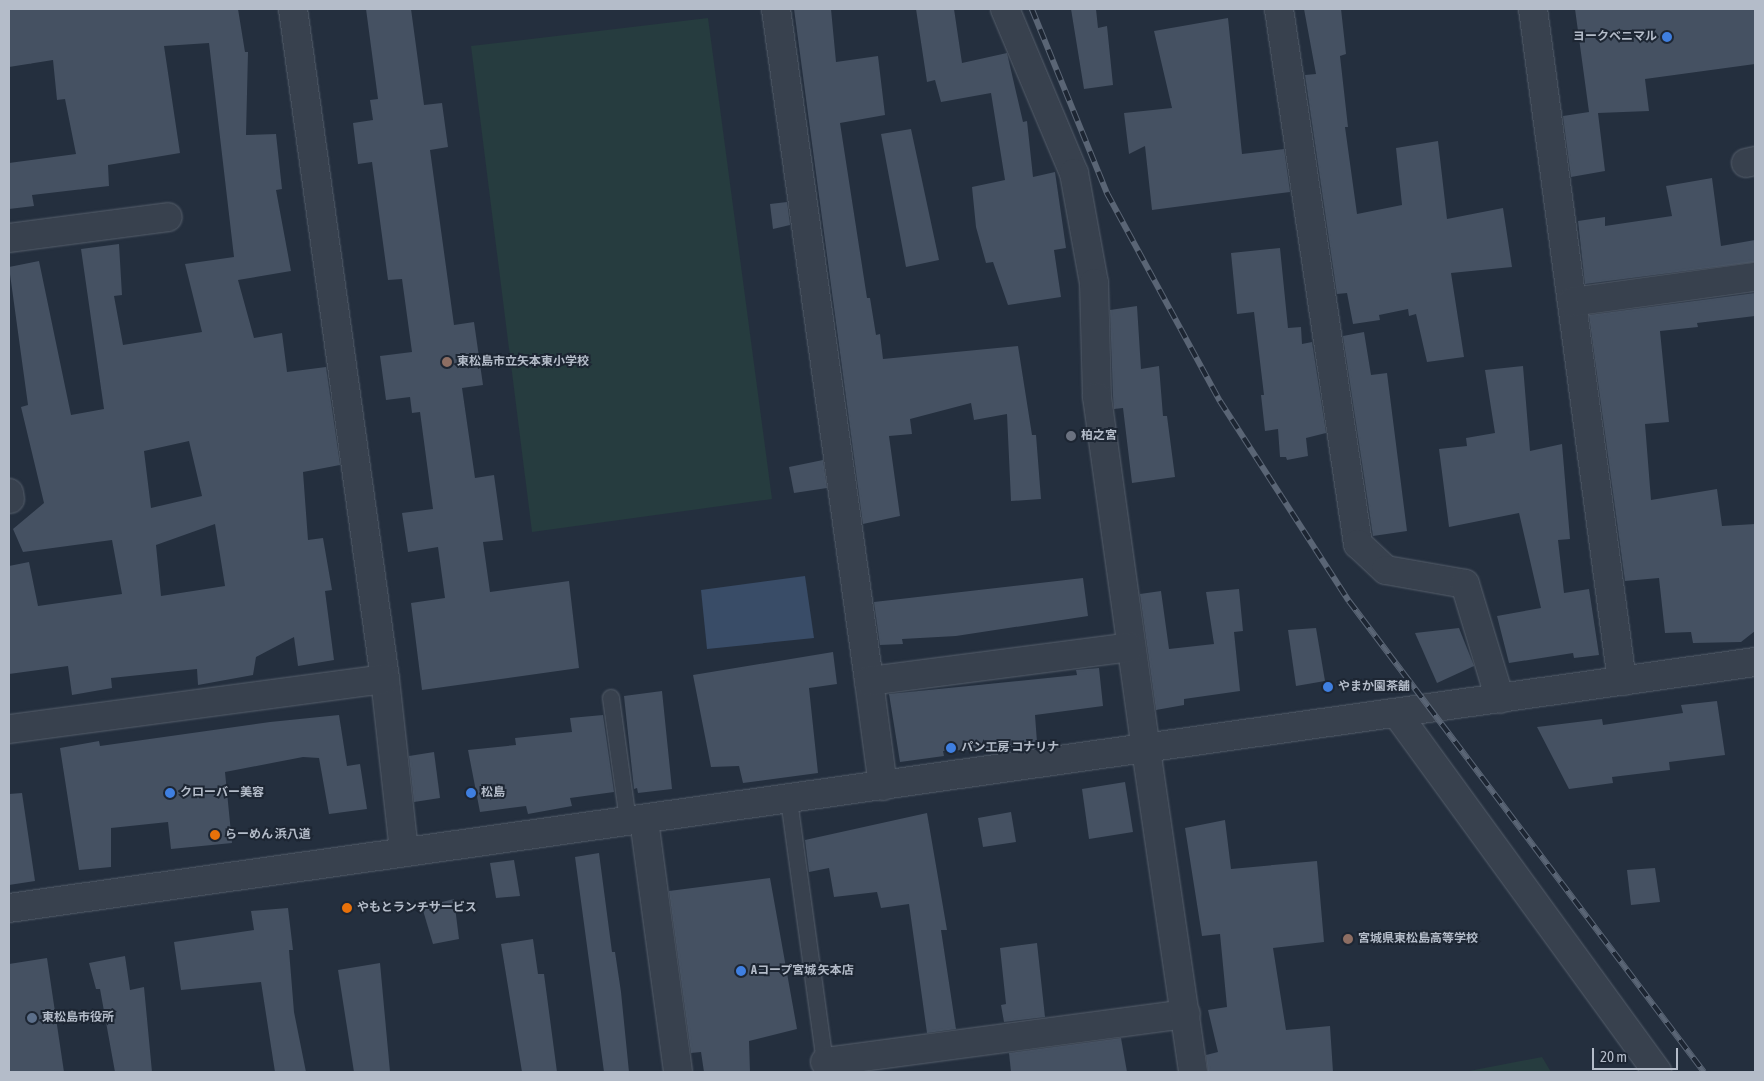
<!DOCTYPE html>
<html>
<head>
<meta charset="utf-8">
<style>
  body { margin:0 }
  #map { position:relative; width:1764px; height:1081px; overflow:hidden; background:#242f3e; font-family:"Asap Condensed","Noto Sans JP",sans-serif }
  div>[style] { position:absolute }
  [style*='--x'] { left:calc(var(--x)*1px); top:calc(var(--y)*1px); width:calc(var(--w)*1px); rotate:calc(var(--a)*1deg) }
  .green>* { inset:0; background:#263c3f }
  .water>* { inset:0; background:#394c67 }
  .building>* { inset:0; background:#455162 }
  .roads { filter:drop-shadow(0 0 1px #565f6c) drop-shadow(0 0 1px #565f6c) }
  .service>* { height:16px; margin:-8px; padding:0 8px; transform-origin:8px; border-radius:8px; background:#38414e }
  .minor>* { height:28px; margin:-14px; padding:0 14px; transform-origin:14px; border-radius:14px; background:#38414e }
  .tertiary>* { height:28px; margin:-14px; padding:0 14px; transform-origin:14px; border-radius:14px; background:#38414e }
  .rail>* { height:5.5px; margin-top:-2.75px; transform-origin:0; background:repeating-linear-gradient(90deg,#1d2633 0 11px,#5a6575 0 22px); box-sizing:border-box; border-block:1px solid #5a6575 }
  .dots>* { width:14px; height:14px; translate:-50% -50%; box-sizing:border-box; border:2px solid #1d2633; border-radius:50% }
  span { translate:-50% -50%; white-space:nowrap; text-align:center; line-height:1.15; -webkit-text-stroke:4px #1d2633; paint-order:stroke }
  .poi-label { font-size:12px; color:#b4bcc9; font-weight:700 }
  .right { translate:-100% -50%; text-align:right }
  .left { translate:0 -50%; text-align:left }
  .frame { position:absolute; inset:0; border:10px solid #b4bcc9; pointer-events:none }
  .scale { position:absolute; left:1592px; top:1048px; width:86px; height:22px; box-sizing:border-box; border:2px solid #b4bcc9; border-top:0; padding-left:6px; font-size:15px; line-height:18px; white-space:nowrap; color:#b4bcc9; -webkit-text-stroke:4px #1d2633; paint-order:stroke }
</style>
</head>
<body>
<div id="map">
  <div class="green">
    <i style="clip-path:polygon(708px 18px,772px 499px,532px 532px,471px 46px)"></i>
    <i style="clip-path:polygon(1542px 1057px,1551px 1072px,1464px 1072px)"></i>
  </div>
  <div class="water">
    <i style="clip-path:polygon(805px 576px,814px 638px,707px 649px,701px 590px)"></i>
  </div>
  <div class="building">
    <i style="clip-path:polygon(evenodd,9px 9px,238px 9px,245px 52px,248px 52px,246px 135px,276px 134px,282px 189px,276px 190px,291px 271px,238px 280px,254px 338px,282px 333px,287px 372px,326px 367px,340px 465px,303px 472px,308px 540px,323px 538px,332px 590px,325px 591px,334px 660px,298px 666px,294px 637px,256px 657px,253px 675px,198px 685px,197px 669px,111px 678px,112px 688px,72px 695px,68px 666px,9px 674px,9px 566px,29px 562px,38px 606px,122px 594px,112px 540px,23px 552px,13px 529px,44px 503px,21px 407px,28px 405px,9px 267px,39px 261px,71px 415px,104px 409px,81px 249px,119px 244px,122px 295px,114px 296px,123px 345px,202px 332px,185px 264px,234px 257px,209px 43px,164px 46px,180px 153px,108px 165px,109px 186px,32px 195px,34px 206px,9px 209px,9px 163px,76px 154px,65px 99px,57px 100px,53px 60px,9px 67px,9px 9px,189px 441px,202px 496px,151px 508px,144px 451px,189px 441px,9px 9px,215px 524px,225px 586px,161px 596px,156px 545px,215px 524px)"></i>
    <i style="clip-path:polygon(366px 9px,411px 9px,424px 105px,442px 103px,448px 147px,430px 150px,454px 325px,474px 322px,483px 385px,462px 388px,475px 478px,494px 475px,503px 540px,483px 542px,490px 592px,569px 581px,579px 668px,422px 690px,411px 603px,445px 598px,438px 547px,408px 552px,402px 513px,433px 509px,420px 412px,412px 413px,410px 397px,386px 400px,380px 356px,412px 352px,402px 279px,388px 280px,372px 162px,358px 164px,353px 123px,373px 120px,370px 100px,378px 99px)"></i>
    <i style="clip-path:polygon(794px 9px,831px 9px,836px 62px,878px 56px,885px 115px,840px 123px,867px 298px,870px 298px,876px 335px,880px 334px,883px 359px,1018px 346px,1032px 435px,1036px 435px,1041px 499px,1011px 501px,1007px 414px,974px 420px,971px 403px,910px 419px,912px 434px,889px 436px,900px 516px,863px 524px)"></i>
    <i style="clip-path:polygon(916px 9px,954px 9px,962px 63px,1007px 53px,1023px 122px,1027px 121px,1033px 177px,1055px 172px,1066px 248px,1054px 250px,1061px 297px,1008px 305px,993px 262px,986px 263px,976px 227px,972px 187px,1005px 180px,991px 93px,941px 102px,935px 80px,927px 82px)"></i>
    <i style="clip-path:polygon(1071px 9px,1096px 9px,1098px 28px,1107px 26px,1113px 85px,1084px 89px)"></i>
    <i style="clip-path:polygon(1304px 9px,1341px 9px,1346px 54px,1340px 56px,1348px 127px,1345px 127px,1357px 214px,1402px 205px,1396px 148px,1438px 141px,1447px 219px,1503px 208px,1512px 267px,1451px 273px,1464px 357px,1427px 362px,1416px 314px,1409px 316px,1408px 309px,1379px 315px,1380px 320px,1353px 324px,1347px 293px,1337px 294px,1305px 75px,1316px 74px)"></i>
    <i style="clip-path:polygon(1575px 9px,1755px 9px,1755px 64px,1645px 79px,1649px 111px,1598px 113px,1605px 171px,1571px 177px,1563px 116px,1589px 112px)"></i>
    <i style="clip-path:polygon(1228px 18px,1242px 154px,1284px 149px,1290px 192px,1152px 210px,1145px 146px,1129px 154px,1124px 113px,1172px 108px,1154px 31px)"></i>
    <i style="clip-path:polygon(911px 129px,939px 260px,906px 267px,881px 134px)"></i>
    <i style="clip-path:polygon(1712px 178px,1721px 246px,1755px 240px,1755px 262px,1585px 284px,1578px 221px,1605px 217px,1605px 226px,1672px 216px,1666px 186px)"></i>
    <i style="clip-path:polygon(787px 202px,790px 225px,773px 229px,770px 204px)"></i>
    <i style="clip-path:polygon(1280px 248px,1288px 328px,1301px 327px,1302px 344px,1312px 342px,1326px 433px,1306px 438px,1308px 456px,1287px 460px,1286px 457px,1280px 457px,1278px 429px,1265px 431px,1261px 395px,1264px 395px,1254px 312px,1237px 314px,1231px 253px)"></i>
    <i style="clip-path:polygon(1755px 293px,1755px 316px,1697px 323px,1698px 327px,1660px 331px,1669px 422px,1645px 424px,1651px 500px,1717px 489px,1722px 526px,1755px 524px,1755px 631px,1741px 642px,1693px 643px,1691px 632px,1665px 633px,1659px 578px,1625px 581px,1589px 315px)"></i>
    <i style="clip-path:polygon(1137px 306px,1141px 369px,1159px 366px,1163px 416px,1167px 416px,1175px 477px,1132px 483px,1123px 408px,1114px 409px,1113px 396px,1110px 310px)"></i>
    <i style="clip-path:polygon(1364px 332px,1371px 375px,1387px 373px,1407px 531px,1373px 536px,1343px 336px)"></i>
    <i style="clip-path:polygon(1523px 366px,1530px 451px,1562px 444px,1570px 539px,1558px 540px,1564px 593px,1589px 589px,1599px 655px,1574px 658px,1573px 653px,1509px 663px,1497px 616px,1541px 608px,1519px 513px,1449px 527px,1439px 449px,1467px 446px,1466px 438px,1495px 433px,1485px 370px)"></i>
    <i style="clip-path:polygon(823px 460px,827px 488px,794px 493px,789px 467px)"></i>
    <i style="clip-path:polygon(1083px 578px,1088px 616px,956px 636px,902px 639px,903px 644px,880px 645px,874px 602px)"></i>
    <i style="clip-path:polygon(1239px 589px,1243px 631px,1234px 632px,1240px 691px,1184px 699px,1184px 705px,1156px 710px,1140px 594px,1161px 591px,1169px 649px,1214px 644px,1206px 592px)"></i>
    <i style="clip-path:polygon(1316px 628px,1325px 681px,1296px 686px,1288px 630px)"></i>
    <i style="clip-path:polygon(1459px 628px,1474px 666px,1437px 683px,1415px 633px)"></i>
    <i style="clip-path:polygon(833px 652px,837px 684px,809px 688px,818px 773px,743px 783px,739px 766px,711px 767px,693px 675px)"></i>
    <i style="clip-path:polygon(1099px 668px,1103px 706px,1035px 715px,1037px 742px,1005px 748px,943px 751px,944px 756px,900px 762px,889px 694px,1077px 675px,1076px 670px)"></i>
    <i style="clip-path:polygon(662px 691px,672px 789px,638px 793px,637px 788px,634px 789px,624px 696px)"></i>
    <i style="clip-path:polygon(1717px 701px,1725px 755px,1669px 762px,1670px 770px,1612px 777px,1613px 783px,1569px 789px,1537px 727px,1602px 719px,1603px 725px,1683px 713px,1681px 705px)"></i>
    <i style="clip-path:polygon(339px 715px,347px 766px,360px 764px,367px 809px,329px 814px,319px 758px,303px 757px,225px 772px,232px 843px,171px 849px,168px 822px,111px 828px,111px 867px,79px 870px,60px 748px,99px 741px,100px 746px,270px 722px)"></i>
    <i style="clip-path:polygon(603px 715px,614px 792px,570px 798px,572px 806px,528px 814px,526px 806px,480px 812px,468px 750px,516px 745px,515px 738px,572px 732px,570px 718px)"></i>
    <i style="clip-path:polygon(434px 752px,440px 798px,414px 802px,409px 756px)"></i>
    <i style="clip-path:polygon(1125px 782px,1133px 832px,1089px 839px,1082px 789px)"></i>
    <i style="clip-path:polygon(22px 793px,35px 881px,9px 885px,9px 794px)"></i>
    <i style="clip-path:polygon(1011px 812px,1016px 842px,983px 847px,978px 818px)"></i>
    <i style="clip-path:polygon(927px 813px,947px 930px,941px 930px,956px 1029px,927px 1033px,909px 904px,881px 908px,877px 892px,834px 897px,829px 868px,809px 872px,805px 840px)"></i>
    <i style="clip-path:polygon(1225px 820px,1231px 869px,1317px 861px,1324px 942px,1273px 948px,1286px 1030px,1330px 1026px,1333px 1072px,1208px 1072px,1206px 1055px,1218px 1052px,1208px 1010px,1227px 1007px,1220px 934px,1202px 936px,1185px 828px)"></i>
    <i style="clip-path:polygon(599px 853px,612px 952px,615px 952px,621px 992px,629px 1072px,604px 1072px,575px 857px)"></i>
    <i style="clip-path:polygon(514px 860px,520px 896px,496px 898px,490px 863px)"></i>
    <i style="clip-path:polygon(1655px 868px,1660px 902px,1631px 905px,1627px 870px)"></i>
    <i style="clip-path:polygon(770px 878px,797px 1029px,749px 1041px,750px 1072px,704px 1072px,701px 1052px,691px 1053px,669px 891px)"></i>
    <i style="clip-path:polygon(454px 899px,459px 939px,433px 944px,422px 907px)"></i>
    <i style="clip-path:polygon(288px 908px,293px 950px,289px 950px,294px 1012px,306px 1072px,275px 1072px,261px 982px,181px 990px,174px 942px,254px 930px,251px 911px)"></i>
    <i style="clip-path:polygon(533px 939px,538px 974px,544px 974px,557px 1072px,522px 1072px,501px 944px)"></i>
    <i style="clip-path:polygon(1037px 943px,1045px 1017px,1004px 1022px,1001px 1005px,1006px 1004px,1000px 948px)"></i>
    <i style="clip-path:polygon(125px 956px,130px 990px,144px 987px,152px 1072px,115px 1072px,100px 989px,96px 989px,89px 963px)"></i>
    <i style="clip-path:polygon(47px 958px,64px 1072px,9px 1072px,9px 964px)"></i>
    <i style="clip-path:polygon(380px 963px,390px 1072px,354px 1072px,338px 970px)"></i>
    <i style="clip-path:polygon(1121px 1038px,1127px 1072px,1011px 1072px,1009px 1053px)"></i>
  </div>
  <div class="roads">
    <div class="service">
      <i style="--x:611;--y:698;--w:124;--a:82.1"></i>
      <i style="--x:789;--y:800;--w:273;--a:82.2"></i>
    </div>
    <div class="minor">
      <i style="--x:293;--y:9;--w:676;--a:82.18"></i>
      <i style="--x:385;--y:679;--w:174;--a:83.7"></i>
      <i style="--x:776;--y:9;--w:678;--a:82.12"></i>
      <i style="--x:1005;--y:9;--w:178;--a:67.2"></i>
      <i style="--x:1074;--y:173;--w:112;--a:79.7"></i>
      <i style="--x:1094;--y:283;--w:114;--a:88.5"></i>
      <i style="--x:1097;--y:397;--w:355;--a:82.1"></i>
      <i style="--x:1279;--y:9;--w:541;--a:81.6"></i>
      <i style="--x:1358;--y:544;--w:38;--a:43"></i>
      <i style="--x:1386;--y:570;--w:80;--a:10"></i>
      <i style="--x:1465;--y:584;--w:120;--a:73.1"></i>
      <i style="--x:1533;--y:9;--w:678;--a:82.46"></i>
      <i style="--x:1746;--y:163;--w:9;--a:-13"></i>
      <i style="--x:9;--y:238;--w:160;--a:-7.5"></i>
      <i style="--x:1572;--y:302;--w:185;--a:-7.8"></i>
      <i style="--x:9;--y:493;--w:6;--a:81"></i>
      <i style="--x:9;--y:729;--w:379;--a:-7.6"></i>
      <i style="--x:883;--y:786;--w:106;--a:-97.6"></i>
      <i style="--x:869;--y:681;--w:263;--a:-7.4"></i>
      <i style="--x:644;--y:820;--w:253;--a:82.3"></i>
      <i style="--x:825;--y:1062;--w:364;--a:-7.6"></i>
    </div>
    <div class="tertiary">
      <i style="--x:1398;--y:715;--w:441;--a:54"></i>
      <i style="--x:1146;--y:749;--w:326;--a:81.7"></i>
      <i style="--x:9;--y:908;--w:1763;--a:-8.02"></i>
    </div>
  </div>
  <div class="rail">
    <i style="--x:1032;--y:9;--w:199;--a:67.8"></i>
    <i style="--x:1107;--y:193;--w:237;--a:61.5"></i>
    <i style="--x:1220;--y:401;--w:238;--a:57.2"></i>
    <i style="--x:1349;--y:601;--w:590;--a:52.99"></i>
  </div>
  <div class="dots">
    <i style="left:1667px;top:37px;background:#3f7fe0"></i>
    <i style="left:447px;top:362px;background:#8d6e63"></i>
    <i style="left:1071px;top:436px;background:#6b7280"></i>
    <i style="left:1328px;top:687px;background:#3f7fe0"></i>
    <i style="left:951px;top:748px;background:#3f7fe0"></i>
    <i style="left:170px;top:793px;background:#3f7fe0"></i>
    <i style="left:471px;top:793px;background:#3f7fe0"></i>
    <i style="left:215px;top:835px;background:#e8710a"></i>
    <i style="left:347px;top:908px;background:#e8710a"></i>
    <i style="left:1348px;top:939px;background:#8d6e63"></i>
    <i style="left:741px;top:971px;background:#3f7fe0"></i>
    <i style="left:32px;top:1018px;background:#5c6f8a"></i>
  </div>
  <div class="poi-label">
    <span class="right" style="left:1657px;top:37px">ヨークベニマル</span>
    <span class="left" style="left:457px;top:362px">東松島市立矢本東小学校</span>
    <span class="left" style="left:1081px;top:436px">柏之宮</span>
    <span class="left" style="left:1338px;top:687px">やまか園茶舗</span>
    <span class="left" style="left:961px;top:748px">パン工房 コナリナ</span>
    <span class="left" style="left:180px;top:793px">クローバー美容</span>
    <span class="left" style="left:481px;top:793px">松島</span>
    <span class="left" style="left:225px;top:835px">らーめん 浜八道</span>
    <span class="left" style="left:357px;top:908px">やもとランチサービス</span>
    <span class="left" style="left:1358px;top:939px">宮城県東松島高等学校</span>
    <span class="left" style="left:751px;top:971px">Aコープ宮城 矢本店</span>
    <span class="left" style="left:42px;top:1018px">東松島市役所</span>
  </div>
  <div class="frame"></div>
  <div class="scale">20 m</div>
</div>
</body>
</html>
